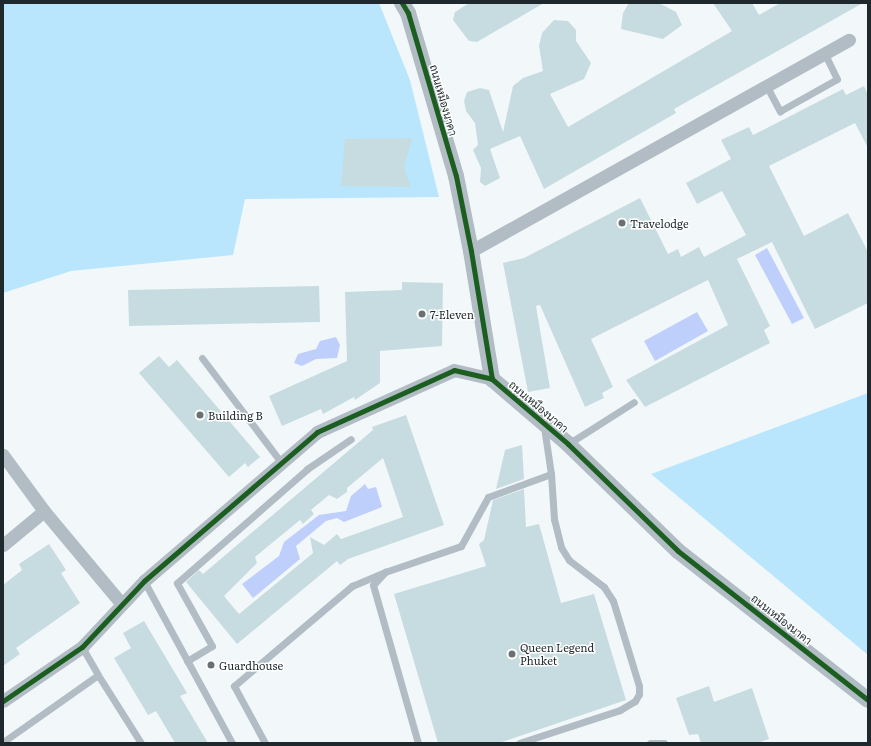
<!DOCTYPE html>
<html>
<head>
<meta charset="utf-8">
<style>
  body { margin:0 }
  #map { position:relative; width:871px; height:746px; overflow:hidden; background:#f2f8fa; font-family:Literata,Sarabun,serif }
  div>[style] { position:absolute }
  [style*='--x'] { left:calc(var(--x)*1px); top:calc(var(--y)*1px); width:calc(var(--w)*1px); rotate:calc(var(--a)*1deg) }
  .green>* { inset:0; background:#b9e6fc }
  .water>* { inset:0; background:#becffc }
  .building>* { inset:0; background:#c7dce0 }
  .service>* { height:7px; margin:-3.5px; padding:0 3.5px; transform-origin:3.5px; border-radius:3.5px; background:#b1bcc5 }
  .minor>* { height:13px; margin:-6.5px; padding:0 6.5px; transform-origin:6.5px; border-radius:6.5px; background:#b1bcc5 }
  .tertiary>* { height:16px; margin:-8px; padding:0 8px; transform-origin:8px; border-radius:8px; background:#b1bcc5 }
  .cycleway>* { height:5px; margin:-2.5px; padding:0 2.5px; transform-origin:2.5px; border-radius:2.5px; background:#1b5e20 }
  .dots>* { width:11px; height:11px; translate:-50% -50%; box-sizing:border-box; border:2px solid #fff; border-radius:50% }
  span { translate:-50% -50%; white-space:nowrap; text-align:center; line-height:1.15; -webkit-text-stroke:3px #fff; paint-order:stroke }
  .street-label { font-size:11px; color:#1f292d }
  .poi-label { font-size:11px; color:#1f292d }
  .left { translate:0 -50%; text-align:left }
  .frame { position:absolute; inset:0; border:4px solid #1f292d; pointer-events:none }
</style>
</head>
<body>
<div id="map">
  <div class="green">
    <i style="clip-path:polygon(3px 3px,379px 3px,410px 80px,439px 197px,245px 199px,233px 255px,71px 271px,3px 293px)"></i>
    <i style="clip-path:polygon(868px 393px,868px 655px,651px 474px)"></i>
  </div>
  <div class="water">
    <i style="clip-path:polygon(767px 248px,804px 318px,792px 324px,755px 255px)"></i>
    <i style="clip-path:polygon(697px 312px,708px 331px,655px 361px,644px 341px)"></i>
    <i style="clip-path:polygon(336px 337px,340px 345px,337px 358px,316px 359px,302px 366px,294px 363px,298px 354px,316px 349px,320px 341px)"></i>
    <i style="clip-path:polygon(365px 484px,368px 489px,376px 487px,382px 507px,344px 522px,337px 518px,326px 521px,296px 546px,300px 559px,253px 598px,242px 584px,279px 556px,284px 542px,319px 515px,346px 511px,351px 496px)"></i>
  </div>
  <div class="building">
    <i style="clip-path:polygon(469px 3px,544px 3px,477px 42px,469px 41px,453px 20px,455px 12px)"></i>
    <i style="clip-path:polygon(629px 3px,659px 3px,676px 12px,682px 25px,663px 39px,621px 29px,623px 13px)"></i>
    <i style="clip-path:polygon(713px 3px,752px 3px,759px 15px,780px 3px,863px 3px,674px 109px,676px 113px,544px 189px,520px 136px,490px 149px,500px 178px,485px 186px,480px 182px,481px 168px,473px 150px,478px 145px,475px 123px,466px 111px,464px 101px,467px 92px,480px 88px,489px 90px,503px 132px,513px 86px,523px 78px,543px 71px,539px 46px,542px 33px,554px 20px,568px 21px,576px 30px,576px 41px,591px 63px,584px 79px,550px 94px,568px 127px,732px 31px)"></i>
    <i style="clip-path:polygon(864px 86px,868px 95px,868px 148px,855px 123px,769px 166px,804px 236px,848px 213px,868px 252px,868px 303px,815px 329px,772px 242px,737px 259px,770px 326px,764px 330px,770px 343px,645px 407px,626px 380px,728px 325px,708px 280px,591px 339px,613px 387px,602px 393px,604px 398px,585px 407px,540px 305px,536px 306px,550px 388px,528px 392px,503px 263px,524px 258px,640px 198px,668px 254px,678px 249px,681px 257px,699px 247px,704px 257px,746px 235px,722px 191px,697px 204px,686px 183px,731px 159px,721px 140px,749px 127px,753px 135px,843px 89px,846px 95px)"></i>
    <i style="clip-path:polygon(412px 138px,404px 167px,411px 187px,341px 186px,345px 139px)"></i>
    <i style="clip-path:polygon(402px 282px,443px 283px,442px 346px,380px 351px,380px 383px,355px 400px,354px 397px,323px 414px,321px 409px,282px 426px,269px 396px,347px 361px,345px 292px,402px 290px)"></i>
    <i style="clip-path:polygon(319px 286px,320px 322px,129px 326px,128px 290px)"></i>
    <i style="clip-path:polygon(159px 356px,169px 367px,177px 360px,260px 457px,248px 467px,245px 463px,229px 477px,139px 373px)"></i>
    <i style="clip-path:polygon(evenodd,406px 415px,444px 525px,348px 559px,340px 565px,337px 561px,237px 644px,186px 582px,199px 570px,203px 574px,373px 430px,372px 427px,406px 415px,383px 458px,403px 517px,341px 539px,337px 534px,324px 545px,310px 537px,313px 553px,239px 614px,224px 596px,257px 563px,255px 557px,300px 520px,303px 524px,314px 514px,311px 510px,329px 495px,337px 499px,347px 492px,347px 488px,383px 458px)"></i>
    <i style="clip-path:polygon(522px 445px,524px 479px,496px 489px,505px 450px)"></i>
    <i style="clip-path:polygon(524px 489px,526px 527px,539px 524px,561px 603px,594px 594px,626px 700px,499px 743px,438px 743px,394px 594px,486px 566px,479px 544px,484px 540px,493px 500px)"></i>
    <i style="clip-path:polygon(49px 544px,66px 570px,61px 573px,80px 603px,16px 648px,20px 654px,3px 666px,3px 585px,22px 570px,19px 564px)"></i>
    <i style="clip-path:polygon(144px 621px,187px 693px,180px 696px,208px 743px,175px 743px,156px 711px,148px 715px,114px 658px,131px 648px,123px 633px)"></i>
    <i style="clip-path:polygon(709px 686px,714px 702px,752px 688px,769px 739px,757px 743px,701px 743px,698px 734px,689px 735px,676px 698px)"></i>
  </div>
  <div class="service">
    <i style="--x:766;--y:85;--w:30;--a:62"></i>
    <i style="--x:780;--y:111;--w:65;--a:-29.3"></i>
    <i style="--x:837;--y:79;--w:28;--a:-116"></i>
    <i style="--x:202;--y:358;--w:131;--a:52.8"></i>
    <i style="--x:568;--y:444;--w:78;--a:-32.5"></i>
    <i style="--x:144;--y:581;--w:184;--a:61.5"></i>
    <i style="--x:82;--y:647;--w:32;--a:60"></i>
    <i style="--x:187;--y:661;--w:29;--a:-31"></i>
    <i style="--x:212;--y:646;--w:72;--a:-119.1"></i>
    <i style="--x:177;--y:583;--w:173;--a:-41.2"></i>
    <i style="--x:307;--y:469;--w:53;--a:-34.3"></i>
    <i style="--x:3;--y:742;--w:116;--a:-35.2"></i>
    <i style="--x:98;--y:675;--w:80;--a:57.7"></i>
    <i style="--x:265;--y:743;--w:65;--a:-118.5"></i>
    <i style="--x:234;--y:686;--w:155;--a:-40.3"></i>
    <i style="--x:352;--y:586;--w:34;--a:-23"></i>
    <i style="--x:418;--y:743;--w:164;--a:-105.9"></i>
    <i style="--x:373;--y:585;--w:18;--a:-47"></i>
    <i style="--x:385;--y:572;--w:80;--a:-18.9"></i>
    <i style="--x:461;--y:546;--w:56;--a:-61.1"></i>
    <i style="--x:488;--y:497;--w:67;--a:-20.1"></i>
    <i style="--x:551;--y:474;--w:48;--a:-98.5"></i>
    <i style="--x:519;--y:743;--w:106;--a:-18.1"></i>
    <i style="--x:620;--y:710;--w:17;--a:-31"></i>
    <i style="--x:635;--y:701;--w:8;--a:-60"></i>
    <i style="--x:639;--y:694;--w:8;--a:-90"></i>
    <i style="--x:639;--y:686;--w:89;--a:-107"></i>
    <i style="--x:613;--y:601;--w:17;--a:-123"></i>
    <i style="--x:604;--y:587;--w:44;--a:-142.4"></i>
    <i style="--x:569;--y:560;--w:15;--a:-122"></i>
    <i style="--x:561;--y:547;--w:29;--a:-104"></i>
    <i style="--x:554;--y:519;--w:45;--a:-93.8"></i>
    <i style="--x:650;--y:743;--w:14;--a:0"></i>
  </div>
  <div class="minor">
    <i style="--x:471;--y:251;--w:433;--a:-29.2"></i>
    <i style="--x:3;--y:455;--w:69;--a:53.8"></i>
    <i style="--x:44;--y:511;--w:120;--a:50.1"></i>
    <i style="--x:3;--y:545;--w:53;--a:-39.7"></i>
    <i style="--x:3;--y:701;--w:96;--a:-34.4"></i>
    <i style="--x:82;--y:647;--w:91;--a:-46.8"></i>
    <i style="--x:144;--y:581;--w:228;--a:-40.7"></i>
    <i style="--x:317;--y:432;--w:150;--a:-24.3"></i>
    <i style="--x:454;--y:370;--w:39;--a:13"></i>
  </div>
  <div class="tertiary">
    <i style="--x:402;--y:3;--w:12;--a:59"></i>
    <i style="--x:408;--y:13;--w:170;--a:73.6"></i>
    <i style="--x:456;--y:176;--w:76;--a:78.7"></i>
    <i style="--x:471;--y:251;--w:130;--a:80.7"></i>
    <i style="--x:492;--y:379;--w:100;--a:40.5"></i>
    <i style="--x:568;--y:444;--w:153;--a:44.2"></i>
    <i style="--x:678;--y:551;--w:241;--a:38.1"></i>
  </div>
  <div class="cycleway">
    <i style="--x:402;--y:3;--w:12;--a:59"></i>
    <i style="--x:408;--y:13;--w:170;--a:73.6"></i>
    <i style="--x:456;--y:176;--w:76;--a:78.7"></i>
    <i style="--x:471;--y:251;--w:130;--a:80.7"></i>
    <i style="--x:492;--y:379;--w:100;--a:40.5"></i>
    <i style="--x:568;--y:444;--w:153;--a:44.2"></i>
    <i style="--x:678;--y:551;--w:241;--a:38.1"></i>
    <i style="--x:3;--y:701;--w:96;--a:-34.4"></i>
    <i style="--x:82;--y:647;--w:91;--a:-46.8"></i>
    <i style="--x:144;--y:581;--w:228;--a:-40.7"></i>
    <i style="--x:317;--y:432;--w:150;--a:-24.3"></i>
    <i style="--x:454;--y:370;--w:39;--a:13"></i>
  </div>
  <div class="dots">
    <i style="left:622px;top:223px;background:#697175"></i>
    <i style="left:422px;top:314px;background:#697175"></i>
    <i style="left:200px;top:415px;background:#697175"></i>
    <i style="left:512px;top:654px;background:#697175"></i>
    <i style="left:211px;top:665px;background:#697175"></i>
  </div>
  <div class="street-label">
    <span style="left:444px;top:100px;rotate:74deg">ถนนเหมืองนาคา</span>
    <span style="left:539px;top:406px;rotate:40deg">ถนนเหมืองนาคา</span>
    <span style="left:782px;top:619px;rotate:38deg">ถนนเหมืองนาคา</span>
  </div>
  <div class="poi-label">
    <span class="left" style="left:630px;top:223px">Travelodge</span>
    <span class="left" style="left:430px;top:314px">7-Eleven</span>
    <span class="left" style="left:208px;top:415px">Building B</span>
    <span class="left" style="left:520px;top:654px">Queen Legend<br>Phuket</span>
    <span class="left" style="left:219px;top:665px">Guardhouse</span>
  </div>
  <div class="frame"></div>
</div>
</body>
</html>
